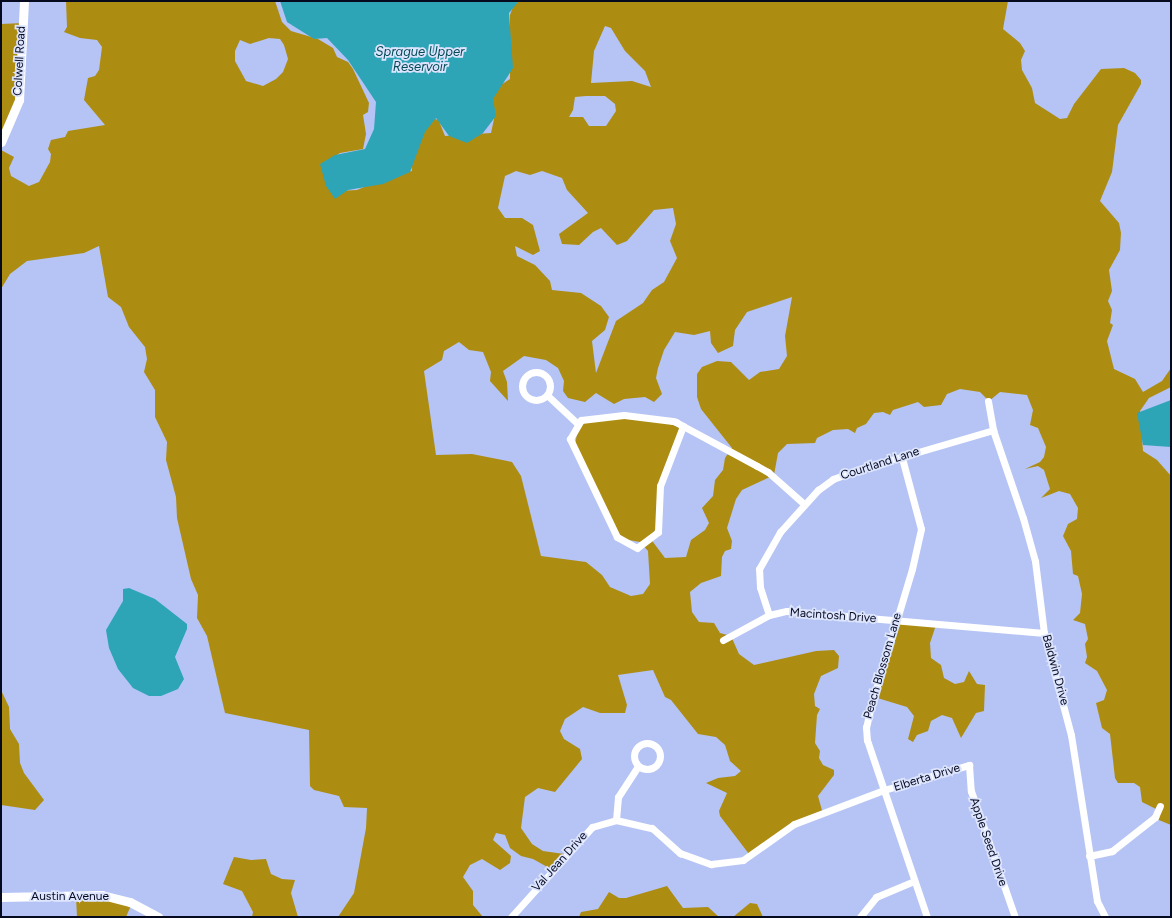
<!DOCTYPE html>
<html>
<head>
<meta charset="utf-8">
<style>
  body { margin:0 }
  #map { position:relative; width:1172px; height:918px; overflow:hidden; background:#b5c4f4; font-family:Figtree,sans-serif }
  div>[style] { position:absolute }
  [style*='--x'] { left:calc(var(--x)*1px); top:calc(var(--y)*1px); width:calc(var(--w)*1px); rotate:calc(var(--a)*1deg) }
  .forest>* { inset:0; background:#ad8c12 }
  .water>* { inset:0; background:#2ea4b7 }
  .minor>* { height:7px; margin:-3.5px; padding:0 3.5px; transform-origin:3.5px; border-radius:3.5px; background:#fff }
  .minor>.ring { margin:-3.5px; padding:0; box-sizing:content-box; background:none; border:7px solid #fff; border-radius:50% }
  .tertiary>* { height:9px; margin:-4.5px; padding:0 4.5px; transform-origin:4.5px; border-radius:4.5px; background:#fff }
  span { translate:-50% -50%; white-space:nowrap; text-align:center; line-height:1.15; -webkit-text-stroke:3.5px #dde5fe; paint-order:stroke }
  .street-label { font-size:12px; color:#060a1f }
  .water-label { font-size:13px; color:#044a55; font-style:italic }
  .frame { position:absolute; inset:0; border:2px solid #060a1f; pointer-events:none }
</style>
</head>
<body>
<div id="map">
  <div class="forest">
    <i style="clip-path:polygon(evenodd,66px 1px,275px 1px,282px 22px,291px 31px,318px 39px,333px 48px,337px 57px,348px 62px,353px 69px,369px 103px,368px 112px,363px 115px,366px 134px,363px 149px,340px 153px,329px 160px,336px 191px,357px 190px,397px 173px,412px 171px,410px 151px,417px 148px,428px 123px,434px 118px,439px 121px,445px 136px,491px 133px,494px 119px,490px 92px,510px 79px,510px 15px,515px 1px,1008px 1px,1003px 29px,1020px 43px,1025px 51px,1021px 60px,1022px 70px,1032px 88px,1035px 103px,1060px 119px,1067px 118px,1074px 104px,1101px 69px,1124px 68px,1135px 73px,1141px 80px,1141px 84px,1118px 125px,1112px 172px,1100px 201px,1119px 223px,1121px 233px,1120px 250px,1109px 270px,1112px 291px,1108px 301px,1112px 310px,1110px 323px,1113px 325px,1107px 341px,1114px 369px,1135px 379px,1143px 392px,1162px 381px,1171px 368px,1171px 387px,1149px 398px,1140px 411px,1143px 451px,1157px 460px,1171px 476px,1171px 825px,1154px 818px,1156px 809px,1142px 802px,1140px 787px,1134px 783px,1118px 783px,1115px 778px,1110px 734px,1102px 728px,1096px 703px,1104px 700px,1107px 690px,1097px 671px,1085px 663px,1087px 657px,1085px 644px,1088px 639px,1085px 624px,1073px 620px,1080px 613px,1082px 594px,1078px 576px,1073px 574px,1071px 551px,1063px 536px,1068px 524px,1077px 519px,1078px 508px,1070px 494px,1059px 491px,1041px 498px,1050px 489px,1044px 470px,1038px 466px,1025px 469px,1040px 462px,1044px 457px,1046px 447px,1038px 428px,1030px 425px,1033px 410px,1027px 395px,1000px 392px,989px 401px,980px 392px,960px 389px,947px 394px,941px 405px,924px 407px,918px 402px,893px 410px,890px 415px,883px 412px,874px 413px,866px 424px,857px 428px,855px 433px,848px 429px,833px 430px,817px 438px,815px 443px,787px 444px,778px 453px,774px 475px,742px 490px,736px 499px,727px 528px,732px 541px,731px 549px,725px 551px,722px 557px,721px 576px,701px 583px,690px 592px,692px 612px,699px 622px,714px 623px,720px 633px,731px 636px,739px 654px,754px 665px,816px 651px,834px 650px,839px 656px,838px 668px,821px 676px,814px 694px,815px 706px,820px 709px,817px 715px,815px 743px,820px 751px,819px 758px,823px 765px,834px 770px,834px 775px,818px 796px,823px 814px,786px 830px,749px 854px,720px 816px,719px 811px,727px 793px,706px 783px,718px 778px,735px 776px,741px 771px,730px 761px,725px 745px,716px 737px,698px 734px,671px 700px,665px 697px,653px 670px,618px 675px,627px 705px,625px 713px,600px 713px,583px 707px,565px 719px,560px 731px,564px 739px,580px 749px,582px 759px,555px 792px,538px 788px,525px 797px,521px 828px,532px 844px,543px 851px,564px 854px,551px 869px,533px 859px,521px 856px,510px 848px,505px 835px,496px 833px,493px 840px,511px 856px,510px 863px,500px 870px,482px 859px,470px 865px,463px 877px,473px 891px,473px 905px,483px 917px,338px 917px,354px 893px,366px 828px,367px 808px,344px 807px,339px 796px,314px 790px,310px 786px,309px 730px,225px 713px,207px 636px,197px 618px,198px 595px,191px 579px,177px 518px,176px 497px,166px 460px,167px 442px,155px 417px,155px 390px,144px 372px,147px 359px,145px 347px,129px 327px,121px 307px,108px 297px,99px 246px,84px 253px,27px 261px,10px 274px,1px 289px,1px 150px,14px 157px,9px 168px,11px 176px,29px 186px,39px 182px,50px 162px,51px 154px,48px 149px,51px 140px,65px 137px,68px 131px,105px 125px,84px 100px,88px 78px,95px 76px,99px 70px,102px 47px,97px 40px,80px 38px,64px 32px,67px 27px,66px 1px,605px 26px,611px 28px,625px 51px,645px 71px,651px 87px,632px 81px,591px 83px,594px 51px,605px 26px,66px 1px,269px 38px,280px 39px,284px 45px,288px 59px,283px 72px,276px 79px,263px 86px,246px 81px,235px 61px,235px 51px,240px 40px,250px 44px,269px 38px,66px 1px,586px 96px,605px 96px,615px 104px,616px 111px,606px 126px,589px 126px,583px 117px,569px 117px,573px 110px,575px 97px,586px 96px,66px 1px,516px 171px,530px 175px,542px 171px,562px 178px,567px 190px,588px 213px,559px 234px,562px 244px,579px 245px,593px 232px,601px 228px,617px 245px,627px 241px,654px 210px,673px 208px,676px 224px,670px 241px,677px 258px,664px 282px,652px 290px,643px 303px,616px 321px,596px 373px,592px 341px,605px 330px,609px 317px,601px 306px,581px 293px,552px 290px,550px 281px,535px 265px,517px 256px,515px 246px,533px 255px,540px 251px,533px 225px,522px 218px,505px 218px,498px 208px,505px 176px,516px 171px,66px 1px,792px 297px,785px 336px,787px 356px,779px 369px,760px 372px,749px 380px,731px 362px,717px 361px,702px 367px,697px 374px,697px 397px,701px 409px,732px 448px,725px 458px,723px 470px,715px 480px,713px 496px,702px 508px,709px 523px,705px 530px,691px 540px,686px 557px,665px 558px,650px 538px,662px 519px,660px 486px,684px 430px,662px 420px,616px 415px,590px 418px,578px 426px,575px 446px,614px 527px,623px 539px,640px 542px,648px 551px,650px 584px,643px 594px,631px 596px,610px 587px,602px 575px,586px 562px,541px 556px,521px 476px,512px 462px,472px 454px,436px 455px,424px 371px,442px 360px,444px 351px,459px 342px,469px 350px,483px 352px,491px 372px,490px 381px,508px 401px,507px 382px,503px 371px,524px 356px,546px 360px,558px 368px,564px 381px,563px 391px,568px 398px,585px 402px,596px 393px,614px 404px,624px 399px,645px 397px,654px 402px,662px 394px,656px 378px,658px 368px,664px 350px,675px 332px,694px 335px,710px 331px,711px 343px,718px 353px,733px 346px,735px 330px,747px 312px,792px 297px)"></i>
    <i style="clip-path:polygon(23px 23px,19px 97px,1px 134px,1px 24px)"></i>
    <i style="clip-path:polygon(896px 620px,936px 625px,930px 643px,931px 658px,941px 665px,944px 678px,955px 684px,964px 682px,969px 671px,977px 684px,985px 685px,984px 711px,976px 713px,961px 738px,952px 718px,942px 715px,931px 721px,928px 731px,917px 735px,913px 742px,908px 739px,914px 716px,907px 707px,874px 697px)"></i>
    <i style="clip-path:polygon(1px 690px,9px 707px,10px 729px,19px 744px,20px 763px,24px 773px,44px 800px,35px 810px,1px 805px)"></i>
    <i style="clip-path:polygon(234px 857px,251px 860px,266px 859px,271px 874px,282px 879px,295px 880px,291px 893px,298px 917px,252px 917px,253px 912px,242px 891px,223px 884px)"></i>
    <i style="clip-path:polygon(667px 886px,683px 908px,708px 907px,719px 917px,579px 917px,581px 912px,598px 909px,609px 892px,619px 898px,626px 898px)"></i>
    <i style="clip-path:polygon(76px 896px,132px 903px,126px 917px,77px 917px)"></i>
    <i style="clip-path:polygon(750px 903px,757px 904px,763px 917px,733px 917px)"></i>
  </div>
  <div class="water">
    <i style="clip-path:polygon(280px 1px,519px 1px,509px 13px,513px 68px,493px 99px,496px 116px,483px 133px,467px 143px,449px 136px,436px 118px,425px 132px,410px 172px,383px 184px,348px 190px,335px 199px,326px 186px,320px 164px,335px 155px,365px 149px,374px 129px,376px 102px,348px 60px,327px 38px,314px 39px,287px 22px)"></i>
    <i style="clip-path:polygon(1171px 400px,1171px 447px,1143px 445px,1137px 413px)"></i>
    <i style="clip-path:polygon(129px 588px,155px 599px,187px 624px,187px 629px,175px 657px,184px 679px,178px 689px,161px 696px,149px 696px,133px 688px,118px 669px,109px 648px,106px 630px,123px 601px,123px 589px)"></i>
  </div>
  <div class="minor">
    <i class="ring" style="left:522px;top:372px;width:21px;height:21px"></i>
    <i style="--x:547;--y:395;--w:42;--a:43.1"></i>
    <i style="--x:988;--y:401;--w:29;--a:80"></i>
    <i style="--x:993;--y:430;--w:93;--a:71.2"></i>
    <i style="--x:1023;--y:518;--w:45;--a:74.4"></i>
    <i style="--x:1035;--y:561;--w:73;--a:82.9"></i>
    <i style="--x:1044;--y:633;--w:106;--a:75.2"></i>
    <i style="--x:1071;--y:735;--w:168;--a:81.1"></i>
    <i style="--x:1097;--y:901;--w:18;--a:63"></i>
    <i style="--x:683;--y:426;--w:64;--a:111"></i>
    <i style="--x:660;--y:486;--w:46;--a:92.5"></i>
    <i style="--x:658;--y:532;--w:26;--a:143"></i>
    <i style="--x:637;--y:548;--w:23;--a:-151"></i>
    <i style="--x:617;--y:537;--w:109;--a:-115.6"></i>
    <i style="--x:570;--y:439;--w:22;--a:-60"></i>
    <i style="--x:581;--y:420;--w:43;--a:-6.6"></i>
    <i style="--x:624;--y:415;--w:49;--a:7"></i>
    <i style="--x:673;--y:421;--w:3;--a:18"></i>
    <i style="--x:676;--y:422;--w:8;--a:30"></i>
    <i style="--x:683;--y:426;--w:84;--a:28.4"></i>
    <i style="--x:757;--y:466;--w:13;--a:29"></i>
    <i style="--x:768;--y:472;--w:48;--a:41.6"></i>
    <i style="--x:902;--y:458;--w:73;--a:75"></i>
    <i style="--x:921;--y:529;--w:41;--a:102.7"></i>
    <i style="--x:912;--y:569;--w:143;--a:106.7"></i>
    <i style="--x:871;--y:706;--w:22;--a:103"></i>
    <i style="--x:866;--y:727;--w:13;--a:86"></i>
    <i style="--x:867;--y:740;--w:187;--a:71.3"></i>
    <i style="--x:769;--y:615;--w:29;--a:-108"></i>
    <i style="--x:760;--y:587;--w:18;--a:-93"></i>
    <i style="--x:759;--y:569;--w:43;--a:-60.4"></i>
    <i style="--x:780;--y:532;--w:57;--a:-47.9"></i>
    <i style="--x:818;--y:490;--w:19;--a:-36"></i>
    <i style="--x:833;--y:479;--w:29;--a:-20"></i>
    <i style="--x:860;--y:469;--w:139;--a:-16.3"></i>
    <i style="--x:723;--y:640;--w:52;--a:-28.5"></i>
    <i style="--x:769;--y:615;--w:18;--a:-13"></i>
    <i style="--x:787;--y:611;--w:258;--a:4.9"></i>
    <i class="ring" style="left:634px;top:743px;width:19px;height:19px"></i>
    <i style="--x:616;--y:820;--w:23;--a:-85"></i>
    <i style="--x:618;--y:797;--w:37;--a:-57"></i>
    <i style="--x:1089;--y:856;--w:24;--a:-12"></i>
    <i style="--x:1112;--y:851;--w:55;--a:-38.3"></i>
    <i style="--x:1155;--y:817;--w:12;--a:-66"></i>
    <i style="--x:511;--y:917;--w:121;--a:-48"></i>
    <i style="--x:592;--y:827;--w:25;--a:-16"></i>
    <i style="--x:616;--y:820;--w:37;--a:13"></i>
    <i style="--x:652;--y:828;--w:38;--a:42"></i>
    <i style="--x:680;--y:853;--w:33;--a:20"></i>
    <i style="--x:711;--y:864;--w:32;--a:-7"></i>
    <i style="--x:743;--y:860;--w:62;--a:-35.2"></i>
    <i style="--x:794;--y:824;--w:96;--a:-20.7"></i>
    <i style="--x:884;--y:790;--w:89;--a:-16.4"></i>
    <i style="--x:969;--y:765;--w:26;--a:86"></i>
    <i style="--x:971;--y:791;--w:133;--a:70.8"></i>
    <i style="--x:860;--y:917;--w:26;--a:-51"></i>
    <i style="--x:876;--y:897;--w:41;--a:-22.8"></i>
  </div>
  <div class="tertiary">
    <i style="--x:1;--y:142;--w:46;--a:-66.8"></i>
    <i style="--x:19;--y:100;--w:99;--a:-87.1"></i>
    <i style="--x:1;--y:897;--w:101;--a:-1.1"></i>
    <i style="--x:102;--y:895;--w:29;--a:14"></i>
    <i style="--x:130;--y:902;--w:32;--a:28"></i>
  </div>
  <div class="street-label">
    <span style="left:20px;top:61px;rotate:-87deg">Colwell Road</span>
    <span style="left:880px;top:464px;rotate:-18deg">Courtland Lane</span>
    <span style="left:833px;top:616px;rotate:4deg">Macintosh Drive</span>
    <span style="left:883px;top:666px;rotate:-74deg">Peach Blossom Lane</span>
    <span style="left:1055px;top:670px;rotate:75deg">Baldwin Drive</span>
    <span style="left:927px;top:778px;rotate:-17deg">Elberta Drive</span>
    <span style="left:988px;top:842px;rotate:71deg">Apple Seed Drive</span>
    <span style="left:560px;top:862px;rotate:-48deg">Val Jean Drive</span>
    <span style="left:70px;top:897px">Austin Avenue</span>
  </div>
  <div class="water-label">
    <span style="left:420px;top:60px">Sprague Upper<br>Reservoir</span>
  </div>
  <div class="frame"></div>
</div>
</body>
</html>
